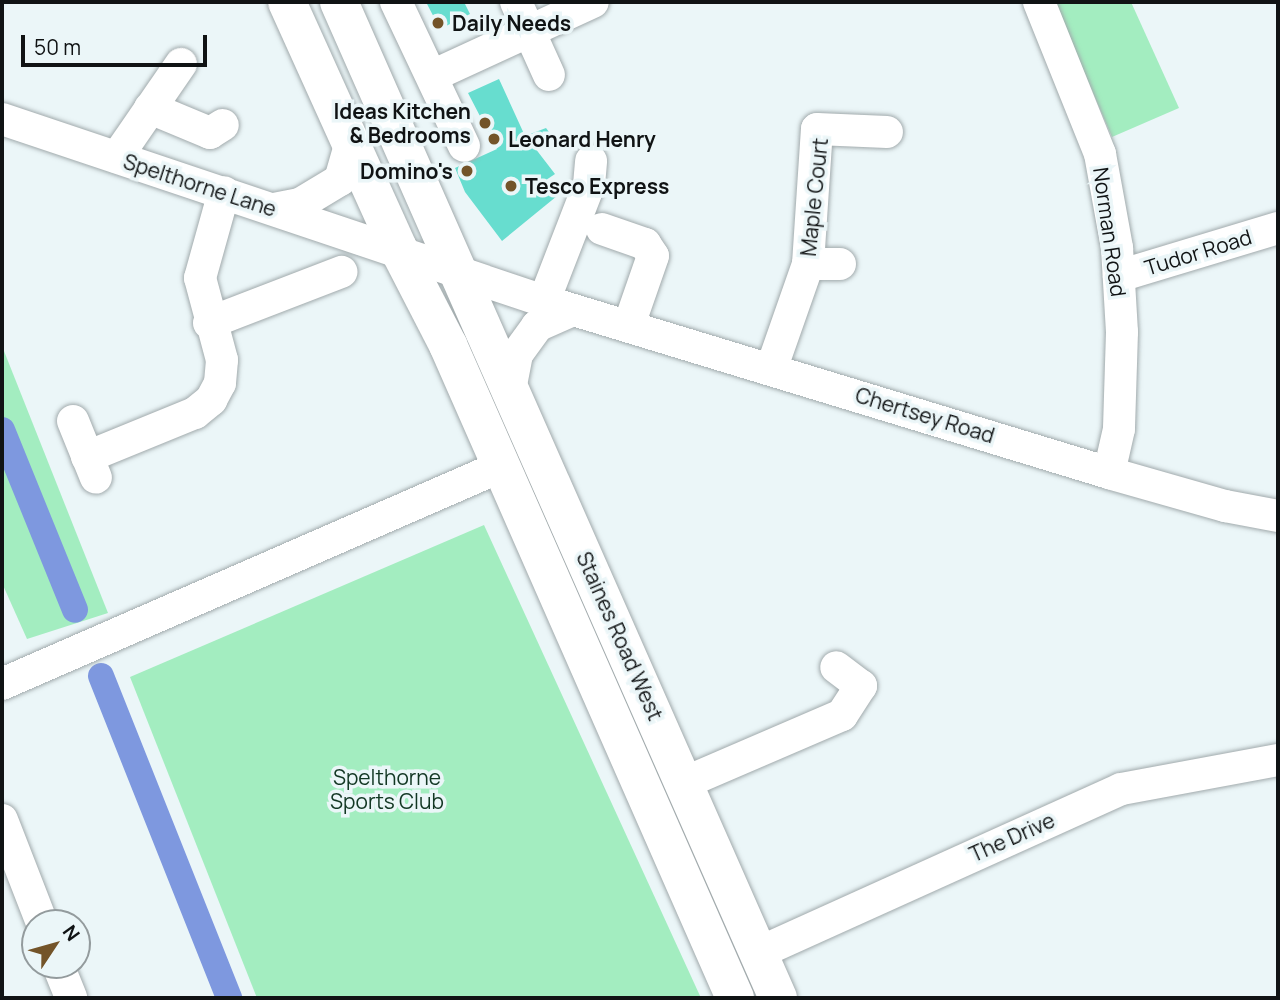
<!DOCTYPE html>
<html>
<head>
<meta charset="utf-8">
<style>
  body { margin:0 }
  #map { position:relative; width:1280px; height:1000px; overflow:hidden; background:#ebf6f8; font-family:Manrope,sans-serif }
  div>[style] { position:absolute }
  [style*='--x'] { left:calc(var(--x)*1px); top:calc(var(--y)*1px); width:calc(var(--w)*1px); rotate:calc(var(--a)*1deg) }
  .green>* { inset:0; background:#a3edc0 }
  .canal>* { height:26px; margin:-13px; padding:0 13px; transform-origin:13px; border-radius:13px; background:#7e98df }
  .building>* { inset:0; background:#67ddcf }
  .roads { filter:drop-shadow(0 0 2px #a1aaac) drop-shadow(0 0 2px #a1aaac) }
  .minor>* { height:32px; margin:-16px; padding:0 16px; transform-origin:16px; border-radius:16px; background:#fff }
  .highway>* { height:38px; margin:-19px; padding:0 19px; transform-origin:19px; border-radius:19px; background:#fff }
  .dots>* { width:19px; height:19px; translate:-50% -50%; box-sizing:border-box; border:4px solid #ebf6f8; border-radius:50% }
  span { translate:-50% -50%; white-space:nowrap; text-align:center; line-height:1.15; -webkit-text-stroke:7px #ebf6f8; paint-order:stroke }
  .poi-label { font-size:21px; color:#101314; font-weight:700 }
  .left { translate:0 -50%; text-align:left }
  .right { translate:-100% -50%; text-align:right }
  .street-label { font-size:21px; color:#101314 }
  .park-label { font-size:21px; color:#123723 }
  .frame { position:absolute; inset:0; border:4px solid #101314; pointer-events:none }
  .north { position:absolute; left:21px; top:909px; width:70px; height:70px; box-sizing:border-box; background:#ebf6f8; border:2px solid #939b9d; border-radius:50%; rotate:54deg; font-size:19px; font-weight:700; line-height:28px; text-align:center; color:#101314 }
  .north::after { content:''; display:block; margin:auto; width:24px; height:32px; background:#735429; clip-path:polygon(50% 0,100% 100%,50% 72%,0 100%) }
  .scale { position:absolute; left:21px; top:35px; width:186px; height:32px; box-sizing:border-box; border:4px solid #101314; border-top:0; padding-left:9px; font-size:21px; line-height:24px; white-space:nowrap; color:#101314; -webkit-text-stroke:5px #ebf6f8; paint-order:stroke }
</style>
</head>
<body>
<div id="map">
  <div class="green">
    <i style="clip-path:polygon(1054px 2px,1131px 2px,1179px 108px,1112px 137px)"></i>
    <i style="clip-path:polygon(2px 346px,108px 613px,27px 639px,2px 583px)"></i>
    <i style="clip-path:polygon(484px 525px,701px 998px,257px 998px,130px 677px)"></i>
  </div>
  <div class="canal">
    <i style="--x:2;--y:430;--w:194;--a:67.9"></i>
    <i style="--x:101;--y:676;--w:347;--a:68.3"></i>
  </div>
  <div class="building">
    <i style="clip-path:polygon(426px 2px,464px 2px,470px 14px,440px 29px)"></i>
    <i style="clip-path:polygon(499px 79px,525px 136px,546px 128px,552px 136px,535px 148px,555px 174px,546px 180px,557px 196px,502px 241px,465px 192px,455px 168px,497px 149px,468px 93px)"></i>
  </div>
  <div class="roads">
    <div class="minor">
      <i style="--x:396;--y:2;--w:159;--a:64.7"></i>
      <i style="--x:516;--y:2;--w:80;--a:65.7"></i>
      <i style="--x:1039;--y:2;--w:164;--a:68.1"></i>
      <i style="--x:1100;--y:154;--w:96;--a:79.7"></i>
      <i style="--x:1117;--y:248;--w:84;--a:86.6"></i>
      <i style="--x:1122;--y:332;--w:97;--a:91.8"></i>
      <i style="--x:1119;--y:429;--w:45;--a:102.8"></i>
      <i style="--x:432;--y:76;--w:177;--a:-24.7"></i>
      <i style="--x:150;--y:108;--w:65;--a:22.6"></i>
      <i style="--x:210;--y:133;--w:15;--a:-32"></i>
      <i style="--x:2;--y:119;--w:572;--a:18.56"></i>
      <i style="--x:544;--y:301;--w:591;--a:16.93"></i>
      <i style="--x:1109;--y:473;--w:121;--a:15.9"></i>
      <i style="--x:1225;--y:506;--w:54;--a:10.7"></i>
      <i style="--x:117;--y:157;--w:113;--a:-55.5"></i>
      <i style="--x:274;--y:209;--w:26;--a:-11"></i>
      <i style="--x:300;--y:204;--w:47;--a:-31"></i>
      <i style="--x:340;--y:180;--w:36;--a:-74"></i>
      <i style="--x:602;--y:229;--w:46;--a:19.2"></i>
      <i style="--x:645;--y:244;--w:14;--a:56"></i>
      <i style="--x:653;--y:256;--w:73;--a:109.2"></i>
      <i style="--x:808;--y:264;--w:32;--a:0"></i>
      <i style="--x:1119;--y:276;--w:166;--a:-16.8"></i>
      <i style="--x:544;--y:301;--w:124;--a:-68.8"></i>
      <i style="--x:589;--y:185;--w:24;--a:-85"></i>
      <i style="--x:209;--y:323;--w:142;--a:-21.1"></i>
      <i style="--x:772;--y:367;--w:109;--a:-70.7"></i>
      <i style="--x:808;--y:264;--w:135;--a:-86.2"></i>
      <i style="--x:817;--y:129;--w:70;--a:2.5"></i>
      <i style="--x:511;--y:385;--w:32;--a:-79"></i>
      <i style="--x:517;--y:354;--w:34;--a:-54"></i>
      <i style="--x:537;--y:326;--w:39;--a:-24"></i>
      <i style="--x:73;--y:421;--w:61;--a:68"></i>
      <i style="--x:87;--y:457;--w:117;--a:-22.2"></i>
      <i style="--x:195;--y:413;--w:21;--a:-39"></i>
      <i style="--x:211;--y:400;--w:19;--a:-62"></i>
      <i style="--x:220;--y:383;--w:23;--a:-85"></i>
      <i style="--x:222;--y:360;--w:85;--a:-105"></i>
      <i style="--x:200;--y:278;--w:89;--a:-74.4"></i>
      <i style="--x:2;--y:684;--w:545;--a:-23.56"></i>
      <i style="--x:684;--y:783;--w:172;--a:-23.3"></i>
      <i style="--x:842;--y:715;--w:35;--a:-57"></i>
      <i style="--x:861;--y:686;--w:31;--a:-143"></i>
      <i style="--x:2;--y:820;--w:110;--a:68.8"></i>
      <i style="--x:758;--y:953;--w:398;--a:-24.3"></i>
      <i style="--x:1121;--y:789;--w:160;--a:-10.5"></i>
      <i style="--x:58;--y:965;--w:35;--a:68"></i>
    </div>
    <div class="highway">
      <i style="--x:287;--y:2;--w:272;--a:65.7"></i>
      <i style="--x:399;--y:250;--w:107;--a:62.7"></i>
      <i style="--x:448;--y:345;--w:713;--a:66.27"></i>
      <i style="--x:339;--y:2;--w:1088;--a:66.21"></i>
    </div>
  </div>
  <div class="dots">
    <i style="left:438px;top:23px;background:#735429"></i>
    <i style="left:485px;top:123px;background:#735429"></i>
    <i style="left:494px;top:139px;background:#735429"></i>
    <i style="left:467px;top:171px;background:#735429"></i>
    <i style="left:511px;top:186px;background:#735429"></i>
  </div>
  <div class="poi-label">
    <span class="left" style="left:452px;top:23px">Daily Needs</span>
    <span class="right" style="left:471px;top:123px">Ideas Kitchen<br>&amp; Bedrooms</span>
    <span class="left" style="left:508px;top:139px">Leonard Henry</span>
    <span class="right" style="left:453px;top:171px">Domino's</span>
    <span class="left" style="left:525px;top:186px">Tesco Express</span>
  </div>
  <div class="street-label">
    <span style="left:200px;top:185px;rotate:18deg">Spelthorne Lane</span>
    <span style="left:814px;top:197px;rotate:-84deg">Maple Court</span>
    <span style="left:1110px;top:232px;rotate:82deg">Norman Road</span>
    <span style="left:1198px;top:252px;rotate:-17deg">Tudor Road</span>
    <span style="left:925px;top:415px;rotate:17deg">Chertsey Road</span>
    <span style="left:620px;top:636px;rotate:66deg">Staines Road West</span>
    <span style="left:1012px;top:837px;rotate:-24deg">The Drive</span>
  </div>
  <div class="park-label">
    <span style="left:387px;top:789px">Spelthorne<br>Sports Club</span>
  </div>
  <div class="frame"></div>
  <div class="north">N</div>
  <div class="scale">50 m</div>
</div>
</body>
</html>
